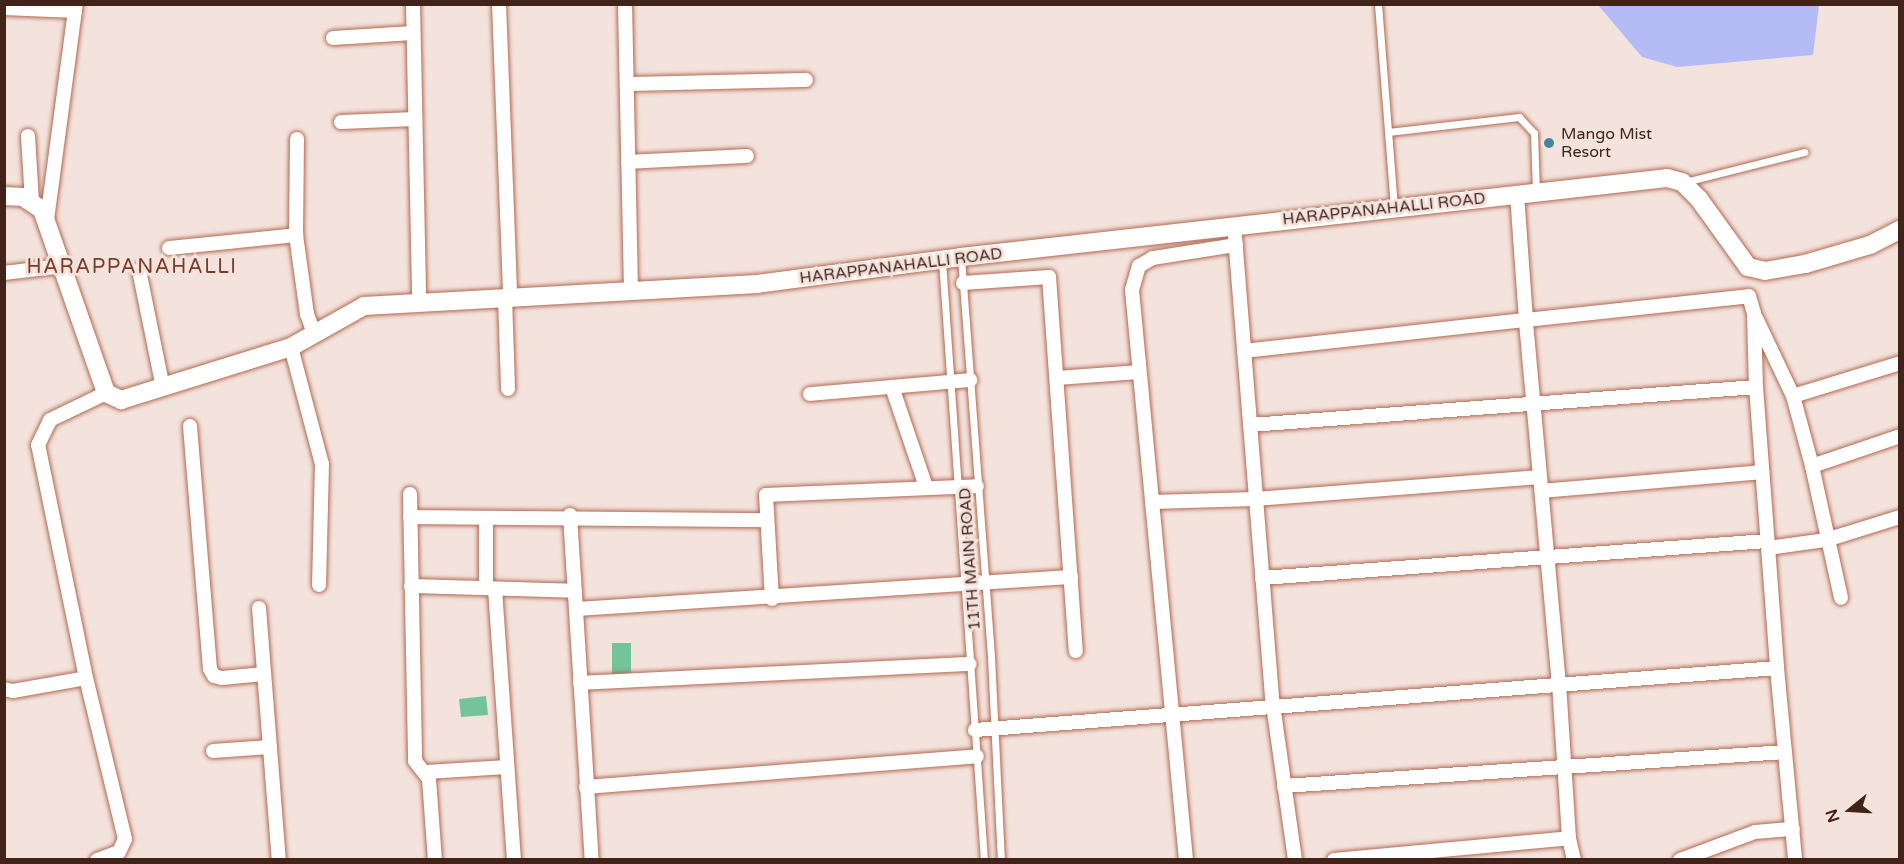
<!DOCTYPE html>
<html>
<head>
<meta charset="utf-8">
<style>
  body { margin:0 }
  #map { position:relative; width:1904px; height:864px; overflow:hidden; background:#f4e3dd; font-family:"Varela Round",sans-serif }
  div>[style] { position:absolute }
  [style*='--x'] { left:calc(var(--x)*1px); top:calc(var(--y)*1px); width:calc(var(--w)*1px); rotate:calc(var(--a)*1deg) }
  .water>* { inset:0; background:#b5bbf5 }
  .building>* { inset:0; background:#74c399 }
  .roads { filter:drop-shadow(0 0 2px #b26a51) drop-shadow(0 0 2px #b26a51) }
  .service>* { height:7px; margin:-3.5px; padding:0 3.5px; transform-origin:3.5px; border-radius:3.5px; background:#fff }
  .minor>* { height:14px; margin:-7px; padding:0 7px; transform-origin:7px; border-radius:7px; background:#fff }
  .tertiary>* { height:18px; margin:-9px; padding:0 9px; transform-origin:9px; border-radius:9px; background:#fff }
  .dots>* { width:16px; height:16px; translate:-50% -50%; box-sizing:border-box; border:3px solid #f4e3dd; border-radius:50% }
  span { translate:-50% -50%; white-space:nowrap; text-align:center; line-height:1.15; -webkit-text-stroke:6px #f4e3dd; paint-order:stroke }
  .poi-label { font-size:16px; color:#412319 }
  .left { translate:0 -50%; text-align:left }
  .street-label { font-size:16px; color:#412319 }
  .quarter-label { font-size:20px; color:#7d3a23; letter-spacing:1.5px }
  .frame { position:absolute; inset:0; border:6px solid #412319; pointer-events:none }
  .north { position:absolute; left:1820px; top:780px; width:60px; height:60px; -webkit-text-stroke:4px #f4e3dd; paint-order:stroke; rotate:252deg; font-size:16px; font-weight:700; line-height:24px; text-align:center; color:#412319 }
  .north::after { content:''; display:block; margin:auto; width:21px; height:27px; background:#412319; clip-path:polygon(50% 0,100% 100%,50% 72%,0 100%) }
</style>
</head>
<body>
<div id="map">
  <div class="water">
    <i style="clip-path:polygon(1598px 5px,1819px 5px,1813px 55px,1677px 67px,1642px 57px)"></i>
  </div>
  <div class="building">
    <i style="clip-path:polygon(612px 643px,631px 643px,631px 676px,612px 676px)"></i>
    <i style="clip-path:polygon(486px 696px,488px 715px,461px 717px,459px 699px)"></i>
  </div>
  <div class="roads">
    <div class="service">
      <i style="--x:1378;--y:4;--w:205;--a:85.5"></i>
      <i style="--x:1388;--y:132;--w:132;--a:-6.5"></i>
      <i style="--x:1519;--y:117;--w:22;--a:47"></i>
      <i style="--x:1534;--y:133;--w:59;--a:88.1"></i>
      <i style="--x:1685;--y:182;--w:123;--a:-14.1"></i>
      <i style="--x:961;--y:257;--w:401;--a:85.7"></i>
      <i style="--x:991;--y:657;--w:203;--a:87.2"></i>
      <i style="--x:942;--y:261;--w:600;--a:85.99"></i>
    </div>
    <div class="minor">
      <i style="--x:413;--y:4;--w:298;--a:88.8"></i>
      <i style="--x:499;--y:4;--w:293;--a:87.8"></i>
      <i style="--x:625;--y:4;--w:287;--a:88.8"></i>
      <i style="--x:4;--y:8;--w:71;--a:2.4"></i>
      <i style="--x:333;--y:38;--w:80;--a:-3.6"></i>
      <i style="--x:627;--y:84;--w:179;--a:-1.3"></i>
      <i style="--x:341;--y:122;--w:74;--a:-2.3"></i>
      <i style="--x:28;--y:136;--w:65;--a:86.5"></i>
      <i style="--x:297;--y:139;--w:96;--a:90.6"></i>
      <i style="--x:296;--y:235;--w:80;--a:82.1"></i>
      <i style="--x:307;--y:314;--w:20;--a:70"></i>
      <i style="--x:628;--y:162;--w:119;--a:-2.9"></i>
      <i style="--x:47;--y:220;--w:218;--a:-82.4"></i>
      <i style="--x:1235;--y:237;--w:470;--a:85.4"></i>
      <i style="--x:1273;--y:705;--w:157;--a:81.9"></i>
      <i style="--x:169;--y:248;--w:128;--a:-5.8"></i>
      <i style="--x:139;--y:270;--w:120;--a:78.5"></i>
      <i style="--x:4;--y:273;--w:59;--a:-6.8"></i>
      <i style="--x:963;--y:283;--w:86;--a:-4"></i>
      <i style="--x:1049;--y:277;--w:375;--a:85.9"></i>
      <i style="--x:505;--y:297;--w:92;--a:88.1"></i>
      <i style="--x:1756;--y:318;--w:86;--a:64.6"></i>
      <i style="--x:1793;--y:396;--w:73;--a:74.8"></i>
      <i style="--x:1812;--y:466;--w:93;--a:-18.8"></i>
      <i style="--x:291;--y:347;--w:121;--a:75.2"></i>
      <i style="--x:322;--y:464;--w:121;--a:91.4"></i>
      <i style="--x:1244;--y:351;--w:284;--a:-6.3"></i>
      <i style="--x:1526;--y:320;--w:125;--a:-94.1"></i>
      <i style="--x:1057;--y:378;--w:82;--a:-4.2"></i>
      <i style="--x:892;--y:387;--w:106;--a:71.2"></i>
      <i style="--x:810;--y:394;--w:161;--a:-5"></i>
      <i style="--x:1793;--y:396;--w:112;--a:-17.1"></i>
      <i style="--x:1250;--y:425;--w:507;--a:-4.29"></i>
      <i style="--x:190;--y:426;--w:244;--a:85.3"></i>
      <i style="--x:210;--y:669;--w:8;--a:60"></i>
      <i style="--x:214;--y:676;--w:8;--a:14"></i>
      <i style="--x:222;--y:678;--w:42;--a:-5.4"></i>
      <i style="--x:1812;--y:466;--w:135;--a:77.6"></i>
      <i style="--x:1542;--y:491;--w:221;--a:-4.9"></i>
      <i style="--x:410;--y:494;--w:267;--a:88.9"></i>
      <i style="--x:415;--y:761;--w:23;--a:52"></i>
      <i style="--x:429;--y:779;--w:81;--a:85.8"></i>
      <i style="--x:1152;--y:502;--w:103;--a:-1.7"></i>
      <i style="--x:1255;--y:499;--w:286;--a:-4.4"></i>
      <i style="--x:570;--y:515;--w:346;--a:86.4"></i>
      <i style="--x:410;--y:517;--w:355;--a:0.5"></i>
      <i style="--x:486;--y:518;--w:70;--a:90"></i>
      <i style="--x:1768;--y:548;--w:59;--a:-7.9"></i>
      <i style="--x:1826;--y:540;--w:77;--a:-17.3"></i>
      <i style="--x:1262;--y:578;--w:506;--a:-4.19"></i>
      <i style="--x:411;--y:586;--w:164;--a:1.7"></i>
      <i style="--x:495;--y:589;--w:272;--a:86"></i>
      <i style="--x:772;--y:599;--w:104;--a:-93.3"></i>
      <i style="--x:766;--y:495;--w:211;--a:-2.4"></i>
      <i style="--x:259;--y:608;--w:253;--a:85.5"></i>
      <i style="--x:576;--y:609;--w:496;--a:-3.7"></i>
      <i style="--x:580;--y:683;--w:390;--a:-2.8"></i>
      <i style="--x:4;--y:689;--w:9;--a:13"></i>
      <i style="--x:13;--y:691;--w:74;--a:-10.1"></i>
      <i style="--x:975;--y:730;--w:804;--a:-4.42"></i>
      <i style="--x:1777;--y:668;--w:193;--a:84.6"></i>
      <i style="--x:213;--y:751;--w:57;--a:-4"></i>
      <i style="--x:426;--y:772;--w:81;--a:-3.5"></i>
      <i style="--x:1284;--y:786;--w:502;--a:-3.88"></i>
      <i style="--x:586;--y:787;--w:392;--a:-4.5"></i>
      <i style="--x:97;--y:860;--w:23;--a:-20"></i>
      <i style="--x:119;--y:852;--w:14;--a:-65"></i>
      <i style="--x:125;--y:839;--w:166;--a:-103.6"></i>
      <i style="--x:86;--y:678;--w:238;--a:-101.6"></i>
      <i style="--x:38;--y:445;--w:28;--a:-64"></i>
      <i style="--x:50;--y:420;--w:62;--a:-25.7"></i>
      <i style="--x:1186;--y:860;--w:573;--a:-95.41"></i>
      <i style="--x:1132;--y:290;--w:25;--a:-74"></i>
      <i style="--x:1139;--y:266;--w:16;--a:-30"></i>
      <i style="--x:1153;--y:258;--w:84;--a:-8.9"></i>
      <i style="--x:1334;--y:860;--w:236;--a:-5.3"></i>
      <i style="--x:1574;--y:860;--w:23;--a:-103"></i>
      <i style="--x:1569;--y:838;--w:153;--a:-93.7"></i>
      <i style="--x:1559;--y:685;--w:366;--a:-95.2"></i>
      <i style="--x:1526;--y:320;--w:224;--a:-6.1"></i>
      <i style="--x:1749;--y:296;--w:18;--a:74"></i>
      <i style="--x:1754;--y:313;--w:74;--a:88.5"></i>
      <i style="--x:1756;--y:387;--w:282;--a:85.7"></i>
      <i style="--x:1680;--y:860;--w:80;--a:-20.5"></i>
      <i style="--x:1755;--y:832;--w:38;--a:-5"></i>
    </div>
    <div class="tertiary">
      <i style="--x:4;--y:196;--w:19;--a:3"></i>
      <i style="--x:23;--y:197;--w:23;--a:34"></i>
      <i style="--x:42;--y:210;--w:194;--a:70.7"></i>
      <i style="--x:106;--y:393;--w:17;--a:25"></i>
      <i style="--x:121;--y:400;--w:178;--a:-17.3"></i>
      <i style="--x:291;--y:347;--w:84;--a:-29.3"></i>
      <i style="--x:364;--y:306;--w:394;--a:-3.2"></i>
      <i style="--x:757;--y:284;--w:206;--a:-7.5"></i>
      <i style="--x:961;--y:257;--w:710;--a:-6.38"></i>
      <i style="--x:1667;--y:178;--w:16;--a:15"></i>
      <i style="--x:1682;--y:182;--w:24;--a:45"></i>
      <i style="--x:1699;--y:199;--w:84;--a:54.2"></i>
      <i style="--x:1748;--y:267;--w:17;--a:13"></i>
      <i style="--x:1765;--y:271;--w:41;--a:-9.9"></i>
      <i style="--x:1805;--y:264;--w:68;--a:-16.3"></i>
      <i style="--x:1870;--y:245;--w:34;--a:-27"></i>
    </div>
  </div>
  <div class="dots">
    <i style="left:1549px;top:143px;background:#458599"></i>
  </div>
  <div class="poi-label">
    <span class="left" style="left:1561px;top:143px">Mango Mist<br>Resort</span>
  </div>
  <div class="street-label">
    <span style="left:1384px;top:209px;rotate:-6deg">HARAPPANAHALLI ROAD</span>
    <span style="left:901px;top:266px;rotate:-7deg">HARAPPANAHALLI ROAD</span>
    <span style="left:970px;top:559px;rotate:-94deg">11TH MAIN ROAD</span>
  </div>
  <div class="quarter-label">
    <span style="left:132px;top:267px">HARAPPANAHALLI</span>
  </div>
  <div class="frame"></div>
  <div class="north">N</div>
</div>
</body>
</html>
